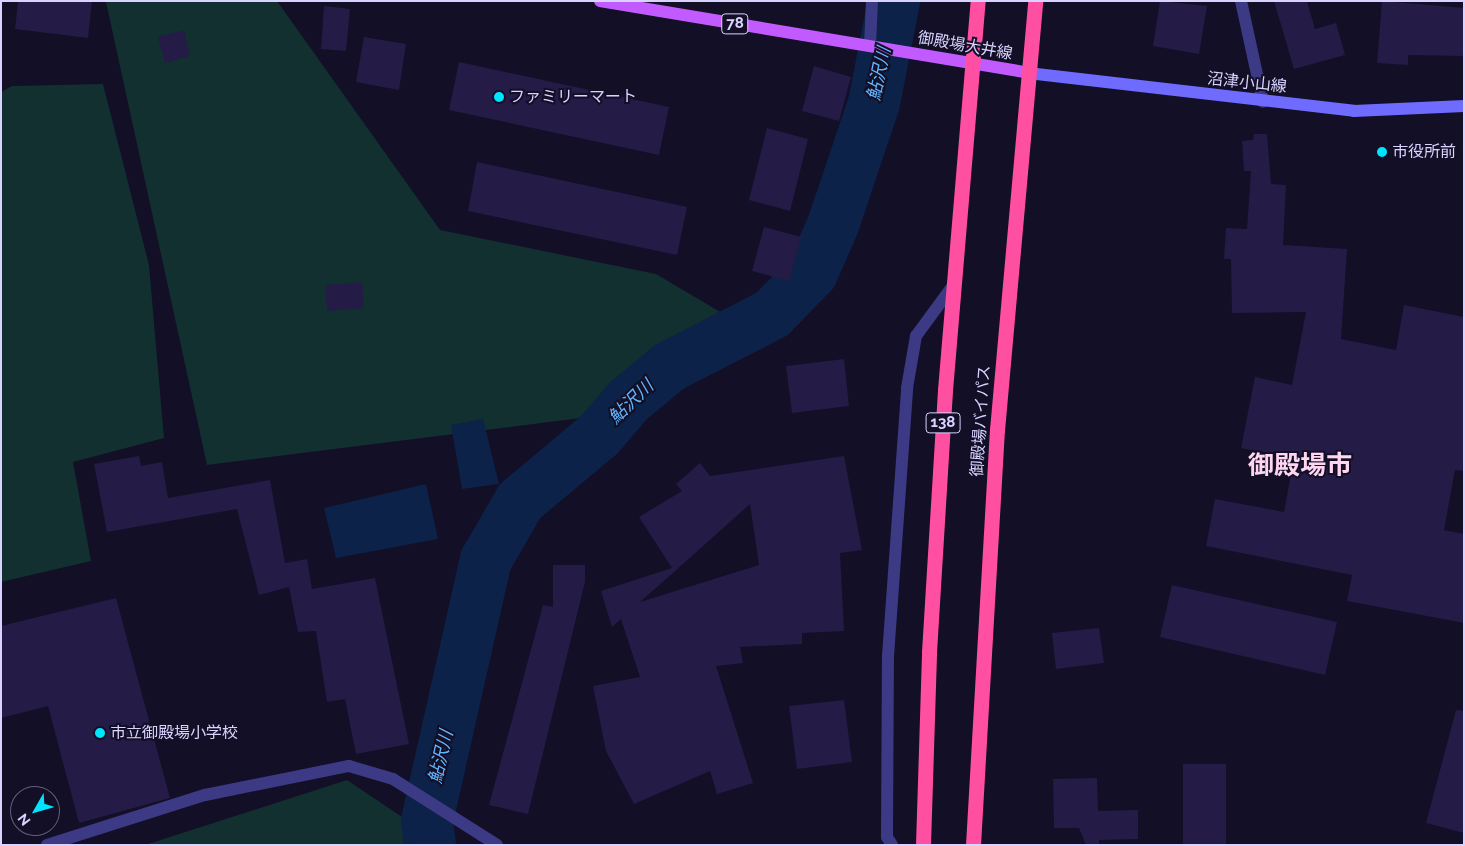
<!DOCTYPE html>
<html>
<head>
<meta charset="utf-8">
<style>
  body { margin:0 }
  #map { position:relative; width:1465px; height:846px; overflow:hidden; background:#130f26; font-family:Raleway,"Noto Sans JP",sans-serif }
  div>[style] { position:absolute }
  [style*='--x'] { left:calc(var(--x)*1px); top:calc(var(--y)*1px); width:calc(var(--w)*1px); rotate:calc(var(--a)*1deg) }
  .green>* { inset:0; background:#12302f }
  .water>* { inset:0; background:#0c2248 }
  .river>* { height:52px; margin:-26px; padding:0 26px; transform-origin:26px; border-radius:26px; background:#0c2248 }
  .building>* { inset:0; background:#241b47 }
  .street>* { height:12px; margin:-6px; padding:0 6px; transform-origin:6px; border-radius:6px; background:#3d3a85 }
  .secondary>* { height:12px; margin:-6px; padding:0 6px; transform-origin:6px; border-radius:6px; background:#6f6bff }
  .primary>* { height:12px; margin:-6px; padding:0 6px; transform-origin:6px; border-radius:6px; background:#c25bff }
  .highway>* { height:15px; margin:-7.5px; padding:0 7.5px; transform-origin:7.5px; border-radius:7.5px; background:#ff4fa3 }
  .dots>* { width:14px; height:14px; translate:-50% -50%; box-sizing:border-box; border:2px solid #130f26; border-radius:50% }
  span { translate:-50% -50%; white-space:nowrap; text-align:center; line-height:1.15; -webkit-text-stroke:4px #130f26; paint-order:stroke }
  .shield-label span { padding:1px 4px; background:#130f26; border:1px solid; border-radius:4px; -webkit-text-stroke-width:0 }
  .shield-label { font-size:15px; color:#d9d4ff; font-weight:700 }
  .street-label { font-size:16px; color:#d9d4ff }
  .poi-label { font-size:16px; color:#d9d4ff }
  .left { translate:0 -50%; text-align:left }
  .water-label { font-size:18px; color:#62b6ff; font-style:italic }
  .town-label { font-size:26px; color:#ffd6f0; font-weight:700 }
  .frame { position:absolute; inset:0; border:2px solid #d9d4ff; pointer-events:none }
  .north { position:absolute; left:10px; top:786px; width:50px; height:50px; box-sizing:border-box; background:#130f26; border:1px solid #625e7d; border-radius:50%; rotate:232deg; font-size:14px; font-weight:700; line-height:20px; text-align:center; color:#d9d4ff }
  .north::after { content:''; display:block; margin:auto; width:18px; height:22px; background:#00e5ff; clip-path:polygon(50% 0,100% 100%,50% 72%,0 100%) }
</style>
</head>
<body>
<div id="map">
  <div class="green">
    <i style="clip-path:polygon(277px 1px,440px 230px,656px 274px,732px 319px,589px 417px,207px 465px,106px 2px)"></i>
    <i style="clip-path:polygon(103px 84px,149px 265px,164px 438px,73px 462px,91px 561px,1px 582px,1px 92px,12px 86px)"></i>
    <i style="clip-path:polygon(347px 780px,402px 817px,413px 845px,145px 845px)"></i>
  </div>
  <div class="water">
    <i style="clip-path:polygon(483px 419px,499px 484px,462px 489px,451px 425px)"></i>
    <i style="clip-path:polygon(426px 484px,438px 539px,336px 558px,324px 508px)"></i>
  </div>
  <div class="river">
    <i style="--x:430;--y:845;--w:24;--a:-97"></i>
    <i style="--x:427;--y:821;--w:268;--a:-77.3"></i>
    <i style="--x:486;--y:560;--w:68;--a:-60"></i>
    <i style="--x:520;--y:501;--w:103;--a:-39.9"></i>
    <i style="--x:599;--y:435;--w:45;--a:-49.5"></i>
    <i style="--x:628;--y:401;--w:53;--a:-39.7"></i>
    <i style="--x:669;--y:367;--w:116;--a:-27.2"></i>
    <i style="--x:772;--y:314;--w:57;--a:-45.7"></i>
    <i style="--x:812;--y:273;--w:52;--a:-66.4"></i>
    <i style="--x:833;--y:225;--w:129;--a:-71.4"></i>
    <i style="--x:874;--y:103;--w:104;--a:-78.9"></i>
  </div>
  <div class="building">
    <i style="clip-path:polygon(18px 1px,92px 1px,88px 38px,15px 29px)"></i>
    <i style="clip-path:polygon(1160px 1px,1207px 6px,1199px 54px,1153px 46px)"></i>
    <i style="clip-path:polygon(1274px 1px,1307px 1px,1315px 29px,1336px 23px,1345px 55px,1294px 69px)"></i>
    <i style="clip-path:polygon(1382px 1px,1464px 8px,1464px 56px,1408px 55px,1408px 65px,1377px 63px)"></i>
    <i style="clip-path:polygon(324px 6px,350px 9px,346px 51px,321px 49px)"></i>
    <i style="clip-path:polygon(184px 30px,190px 56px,165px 63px,158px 37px)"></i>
    <i style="clip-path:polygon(364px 37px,406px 44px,399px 90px,356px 82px)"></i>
    <i style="clip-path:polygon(459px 62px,669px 107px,659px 155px,449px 110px)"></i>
    <i style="clip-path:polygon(814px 66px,851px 77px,839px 121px,802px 111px)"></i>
    <i style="clip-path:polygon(767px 128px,808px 139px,790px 211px,749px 200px)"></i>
    <i style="clip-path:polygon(1254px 134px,1267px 134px,1271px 184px,1286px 185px,1283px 245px,1347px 249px,1341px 339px,1396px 350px,1404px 305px,1464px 317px,1464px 471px,1455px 470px,1444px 530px,1464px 534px,1464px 623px,1347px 601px,1352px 575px,1206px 546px,1215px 499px,1284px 512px,1294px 458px,1241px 448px,1255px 377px,1292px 385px,1306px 312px,1232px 313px,1231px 259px,1224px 259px,1226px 228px,1247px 229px,1251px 171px,1244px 171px,1242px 141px,1253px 140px)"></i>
    <i style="clip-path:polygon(477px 162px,687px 207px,677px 255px,468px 211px)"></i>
    <i style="clip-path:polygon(764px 227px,801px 237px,789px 281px,752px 271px)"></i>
    <i style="clip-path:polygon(362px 282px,364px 308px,327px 311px,325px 285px)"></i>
    <i style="clip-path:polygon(844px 359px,849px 406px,792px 413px,786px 366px)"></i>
    <i style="clip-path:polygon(139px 456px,141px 466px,162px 462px,168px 498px,270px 480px,285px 563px,307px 559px,312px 589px,375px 578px,409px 744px,356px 754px,345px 699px,327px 702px,316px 631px,298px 632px,289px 587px,259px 595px,237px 509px,107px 532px,94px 464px)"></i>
    <i style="clip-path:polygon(evenodd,844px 456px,862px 550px,840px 553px,844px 631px,802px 633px,802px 644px,740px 647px,743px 663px,716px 666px,753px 783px,717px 794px,710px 771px,634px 804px,606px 751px,593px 686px,640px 677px,621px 619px,612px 627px,601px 591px,672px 568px,639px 517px,682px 491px,676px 484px,700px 463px,710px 476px,844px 456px,750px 504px,759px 565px,640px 602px,674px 572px,750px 504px)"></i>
    <i style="clip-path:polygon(553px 565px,585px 565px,585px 582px,528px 814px,489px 805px,543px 605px,553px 607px)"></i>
    <i style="clip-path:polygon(1172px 585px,1337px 622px,1325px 675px,1160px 637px)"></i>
    <i style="clip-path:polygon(116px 598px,170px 798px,79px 823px,48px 706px,1px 718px,1px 626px)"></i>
    <i style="clip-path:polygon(1099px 628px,1104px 663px,1056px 669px,1052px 633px)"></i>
    <i style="clip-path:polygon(844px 700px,852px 762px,797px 769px,789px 706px)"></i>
    <i style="clip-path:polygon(1456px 710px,1464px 711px,1464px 833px,1426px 823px)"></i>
    <i style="clip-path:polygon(1183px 764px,1226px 764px,1226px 845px,1183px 845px)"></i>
    <i style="clip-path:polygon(1097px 778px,1098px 811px,1138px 810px,1138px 839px,1099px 840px,1099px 845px,1086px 845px,1079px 828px,1054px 828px,1053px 779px)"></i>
  </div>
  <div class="street">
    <i style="--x:1241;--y:1;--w:103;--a:77.7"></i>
    <i style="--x:870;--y:46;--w:45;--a:-87.5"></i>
    <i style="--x:47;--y:845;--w:166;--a:-17.6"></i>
    <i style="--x:205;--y:795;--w:147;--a:-11.4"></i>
    <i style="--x:349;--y:766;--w:46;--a:16.5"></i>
    <i style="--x:393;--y:779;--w:123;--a:32.4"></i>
    <i style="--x:892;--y:845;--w:9;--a:-122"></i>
    <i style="--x:887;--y:837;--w:181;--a:-89.7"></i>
    <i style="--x:888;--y:656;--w:269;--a:-85.9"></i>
    <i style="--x:907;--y:388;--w:53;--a:-80.2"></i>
    <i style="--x:916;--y:336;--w:66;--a:-53.7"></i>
  </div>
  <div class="secondary">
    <i style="--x:1028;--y:73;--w:328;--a:6.6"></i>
    <i style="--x:1354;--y:111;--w:110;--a:-2.6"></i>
  </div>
  <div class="primary">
    <i style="--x:600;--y:1;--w:434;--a:9.5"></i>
  </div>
  <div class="highway">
    <i style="--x:923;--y:845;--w:193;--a:-88.2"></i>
    <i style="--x:929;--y:652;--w:262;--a:-86.5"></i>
    <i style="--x:945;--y:390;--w:390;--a:-85.2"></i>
    <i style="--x:973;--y:845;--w:416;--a:-86.7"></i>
    <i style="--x:997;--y:430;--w:431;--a:-84.9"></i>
  </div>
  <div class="dots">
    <i style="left:499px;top:97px;background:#00e5ff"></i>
    <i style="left:1382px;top:152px;background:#00e5ff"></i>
    <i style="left:100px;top:733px;background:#00e5ff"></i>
  </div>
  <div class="shield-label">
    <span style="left:735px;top:24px">78</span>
    <span style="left:943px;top:423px">138</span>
  </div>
  <div class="street-label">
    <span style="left:965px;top:46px;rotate:10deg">御殿場大井線</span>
    <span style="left:1247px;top:83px;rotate:6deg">沼津小山線</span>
    <span style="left:981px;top:421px;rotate:-86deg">御殿場バイパス</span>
  </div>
  <div class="poi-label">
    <span class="left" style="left:509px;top:97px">ファミリーマート</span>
    <span class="left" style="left:1392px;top:152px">市役所前</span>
    <span class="left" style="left:110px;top:733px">市立御殿場小学校</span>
  </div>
  <div class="water-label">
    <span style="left:879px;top:74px;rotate:-78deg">鮎沢川</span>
    <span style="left:631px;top:402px;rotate:-44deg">鮎沢川</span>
    <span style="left:441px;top:757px;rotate:-77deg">鮎沢川</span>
  </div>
  <div class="town-label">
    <span style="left:1300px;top:466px">御殿場市</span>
  </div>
  <div class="frame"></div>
  <div class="north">N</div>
</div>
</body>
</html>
